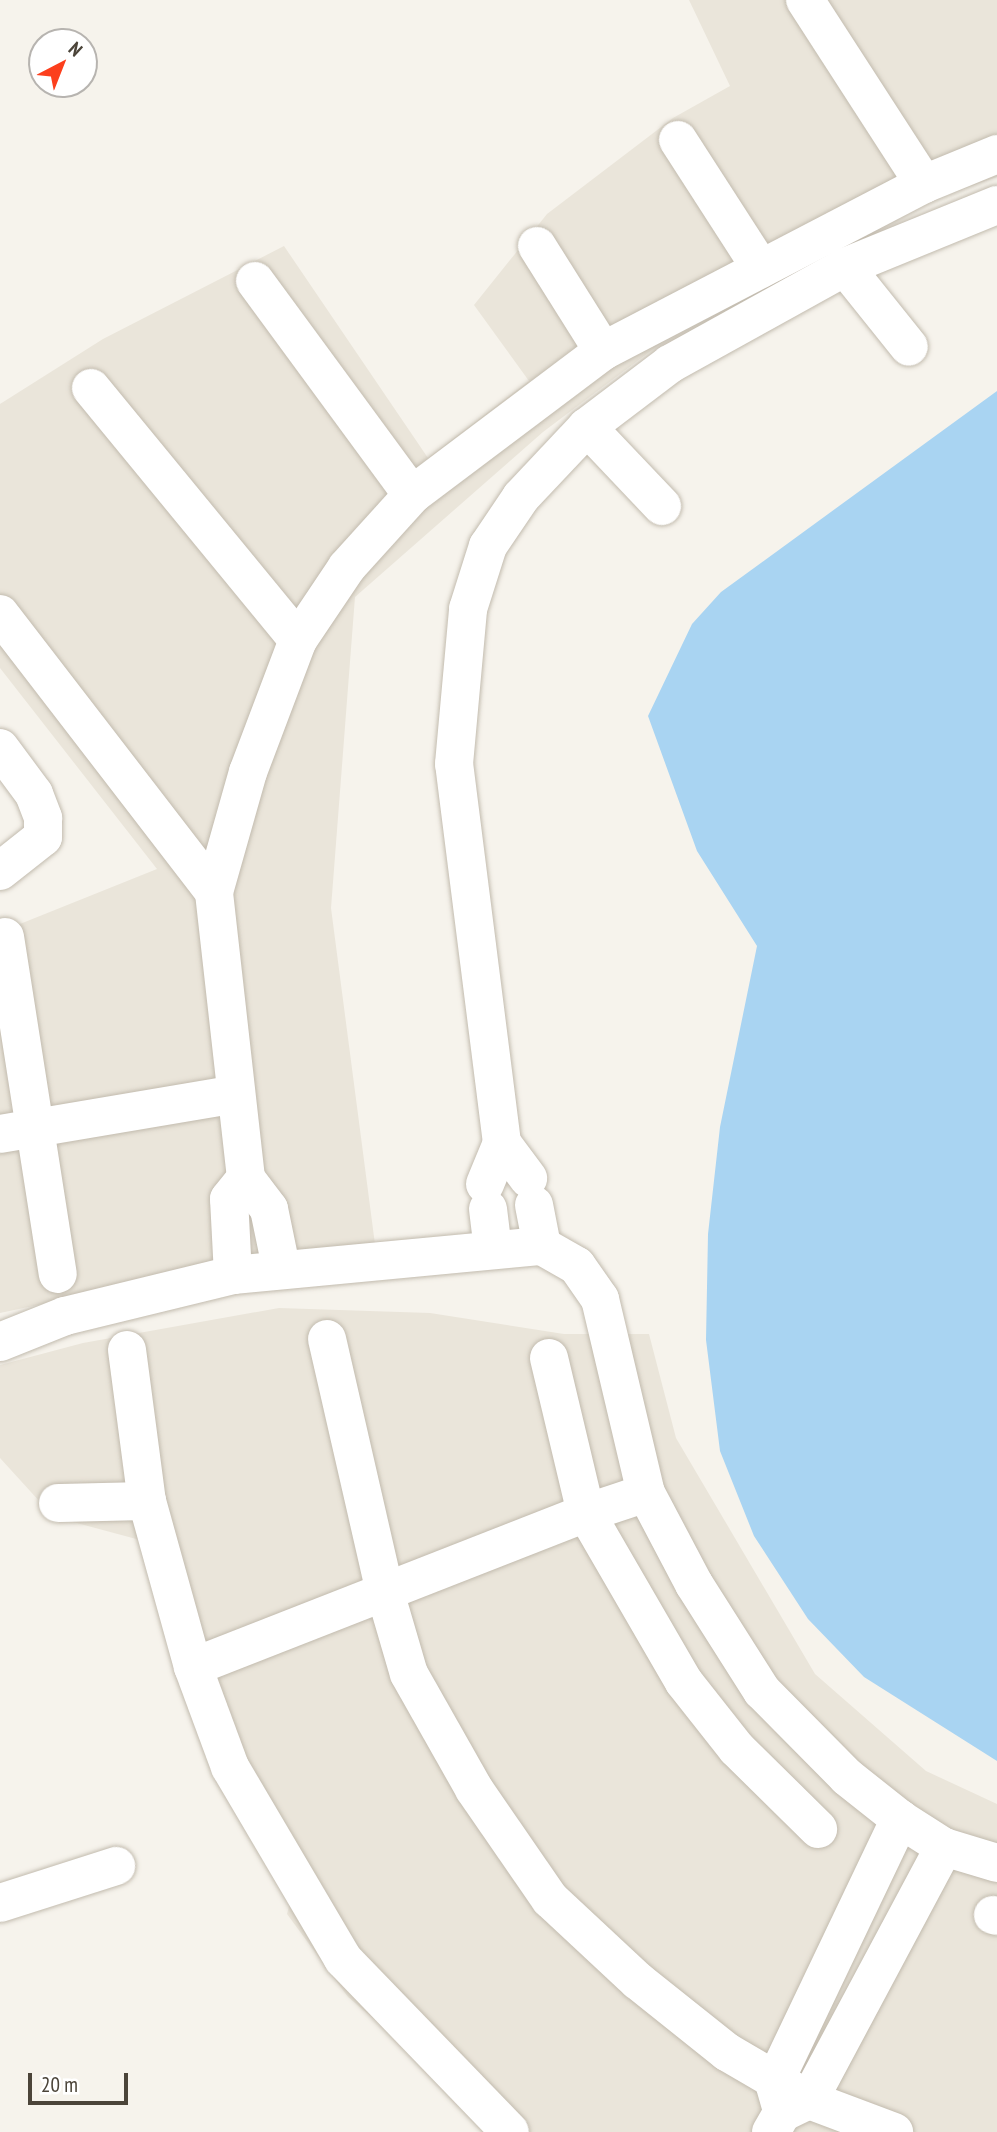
<!DOCTYPE html>
<html>
<head>
<meta charset="utf-8">
<style>
  body { margin:0 }
  #map { position:relative; width:997px; height:2132px; overflow:hidden; background:#f6f3ec; font-family:"PT Sans Narrow",sans-serif }
  div>[style] { position:absolute }
  [style*='--x'] { left:calc(var(--x)*1px); top:calc(var(--y)*1px); width:calc(var(--w)*1px); rotate:calc(var(--a)*1deg) }
  .residential>* { inset:0; background:#eae5da }
  .water>* { inset:0; background:#a9d4f2 }
  .roads { filter:drop-shadow(0 0 2px #c2bbae) drop-shadow(0 0 2px #c2bbae) }
  .minor>* { height:38px; margin:-19px; padding:0 19px; transform-origin:19px; border-radius:19px; background:#fff }
  span { translate:-50% -50%; white-space:nowrap; text-align:center; line-height:1.15; -webkit-text-stroke:5px #fff; paint-order:stroke }
  .north { position:absolute; left:28px; top:28px; width:70px; height:70px; box-sizing:border-box; background:#fff; border:2px solid #b7b4b0; border-radius:50%; rotate:42deg; font-size:19px; font-weight:700; line-height:28px; text-align:center; color:#4b4439 }
  .north::after { content:''; display:block; margin:auto; width:24px; height:32px; background:#fc3f1d; clip-path:polygon(50% 0,100% 100%,50% 72%,0 100%) }
  .scale { position:absolute; left:28px; top:2073px; width:100px; height:32px; box-sizing:border-box; border:4px solid #4b4439; border-top:0; padding-left:9px; font-size:21px; line-height:24px; white-space:nowrap; color:#4b4439; -webkit-text-stroke:5px #fff; paint-order:stroke }
</style>
</head>
<body>
<div id="map">
  <div class="residential">
    <i style="clip-path:polygon(689px 0,997px 0,997px 177px,857px 226px,701px 313px,543px 432px,355px 597px,331px 908px,376px 1252px,165px 1278px,0 1313px,0 932px,157px 869px,0 668px,0 404px,103px 339px,284px 246px,428px 458px,529px 381px,474px 305px,547px 214px,673px 118px,730px 86px)"></i>
    <i style="clip-path:polygon(279px 1308px,430px 1313px,564px 1334px,649px 1334px,676px 1438px,815px 1674px,926px 1771px,997px 1804px,997px 2132px,507px 2132px,348px 1997px,287px 1914px,297px 1878px,140px 1540px,73px 1522px,41px 1503px,0 1458px,0 1365px,83px 1343px)"></i>
  </div>
  <div class="water">
    <i style="clip-path:polygon(997px 391px,997px 1761px,864px 1677px,808px 1619px,754px 1536px,720px 1451px,706px 1340px,708px 1234px,720px 1127px,757px 946px,697px 851px,648px 716px,692px 624px,721px 592px)"></i>
  </div>
  <div class="roads">
    <div class="minor">
      <i style="--x:805;--y:0;--w:219;--a:57.1"></i>
      <i style="--x:678;--y:140;--w:153;--a:57.2"></i>
      <i style="--x:537;--y:246;--w:124;--a:57.8"></i>
      <i style="--x:845;--y:267;--w:102;--a:51.3"></i>
      <i style="--x:255;--y:281;--w:265;--a:53.7"></i>
      <i style="--x:91;--y:388;--w:326;--a:50.6"></i>
      <i style="--x:587;--y:427;--w:109;--a:46.5"></i>
      <i style="--x:0;--y:614;--w:351;--a:52.4"></i>
      <i style="--x:0;--y:748;--w:57;--a:53.5"></i>
      <i style="--x:34;--y:794;--w:26;--a:69"></i>
      <i style="--x:43;--y:818;--w:19;--a:90"></i>
      <i style="--x:43;--y:837;--w:55;--a:141.7"></i>
      <i style="--x:5;--y:937;--w:341;--a:81.1"></i>
      <i style="--x:0;--y:1134;--w:239;--a:-9.6"></i>
      <i style="--x:502;--y:1143;--w:44;--a:53.4"></i>
      <i style="--x:485;--y:1184;--w:44;--a:-67.5"></i>
      <i style="--x:502;--y:1143;--w:382;--a:-97.2"></i>
      <i style="--x:454;--y:764;--w:156;--a:-84.8"></i>
      <i style="--x:468;--y:609;--w:66;--a:-72.4"></i>
      <i style="--x:488;--y:546;--w:59;--a:-56"></i>
      <i style="--x:521;--y:497;--w:96;--a:-46.7"></i>
      <i style="--x:587;--y:427;--w:104;--a:-37.2"></i>
      <i style="--x:670;--y:364;--w:200;--a:-29"></i>
      <i style="--x:845;--y:267;--w:164;--a:-22.2"></i>
      <i style="--x:534;--y:1205;--w:42;--a:79"></i>
      <i style="--x:488;--y:1209;--w:39;--a:83"></i>
      <i style="--x:281;--y:1267;--w:59;--a:-101.7"></i>
      <i style="--x:269;--y:1209;--w:39;--a:-127"></i>
      <i style="--x:246;--y:1178;--w:288;--a:-96.4"></i>
      <i style="--x:214;--y:892;--w:125;--a:-74.2"></i>
      <i style="--x:248;--y:772;--w:141;--a:-69.3"></i>
      <i style="--x:298;--y:640;--w:88;--a:-56.1"></i>
      <i style="--x:347;--y:567;--w:97;--a:-47.9"></i>
      <i style="--x:412;--y:495;--w:239;--a:-37"></i>
      <i style="--x:603;--y:351;--w:362;--a:-27.5"></i>
      <i style="--x:924;--y:184;--w:79;--a:-22.3"></i>
      <i style="--x:233;--y:1275;--w:76;--a:-93"></i>
      <i style="--x:229;--y:1199;--w:27;--a:-51"></i>
      <i style="--x:327;--y:1339;--w:260;--a:77.1"></i>
      <i style="--x:385;--y:1592;--w:85;--a:73.7"></i>
      <i style="--x:409;--y:1674;--w:132;--a:60.5"></i>
      <i style="--x:474;--y:1789;--w:134;--a:55.4"></i>
      <i style="--x:550;--y:1899;--w:120;--a:43"></i>
      <i style="--x:638;--y:1981;--w:114;--a:38.6"></i>
      <i style="--x:727;--y:2052;--w:95;--a:30.3"></i>
      <i style="--x:809;--y:2100;--w:91;--a:20.6"></i>
      <i style="--x:0;--y:1342;--w:70;--a:-21.8"></i>
      <i style="--x:65;--y:1316;--w:173;--a:-13.7"></i>
      <i style="--x:233;--y:1275;--w:310;--a:-5.4"></i>
      <i style="--x:542;--y:1246;--w:40;--a:29.7"></i>
      <i style="--x:577;--y:1266;--w:40;--a:55.1"></i>
      <i style="--x:600;--y:1299;--w:199;--a:76.7"></i>
      <i style="--x:646;--y:1493;--w:103;--a:62.2"></i>
      <i style="--x:694;--y:1584;--w:127;--a:57.6"></i>
      <i style="--x:762;--y:1691;--w:121;--a:45.3"></i>
      <i style="--x:847;--y:1777;--w:68;--a:38.4"></i>
      <i style="--x:900;--y:1819;--w:52;--a:32.5"></i>
      <i style="--x:944;--y:1847;--w:55;--a:16.8"></i>
      <i style="--x:127;--y:1350;--w:152;--a:82.5"></i>
      <i style="--x:147;--y:1501;--w:172;--a:74.5"></i>
      <i style="--x:193;--y:1667;--w:107;--a:69.7"></i>
      <i style="--x:230;--y:1767;--w:223;--a:59.5"></i>
      <i style="--x:343;--y:1959;--w:240;--a:46"></i>
      <i style="--x:549;--y:1358;--w:159;--a:76.6"></i>
      <i style="--x:586;--y:1513;--w:195;--a:59.9"></i>
      <i style="--x:684;--y:1682;--w:85;--a:51.7"></i>
      <i style="--x:737;--y:1749;--w:114;--a:44.6"></i>
      <i style="--x:58;--y:1503;--w:89;--a:-1.3"></i>
      <i style="--x:193;--y:1667;--w:422;--a:-21.4"></i>
      <i style="--x:586;--y:1513;--w:63;--a:-18.4"></i>
      <i style="--x:0;--y:1903;--w:122;--a:-17.7"></i>
      <i style="--x:993;--y:1915;--w:4;--a:14"></i>
      <i style="--x:781;--y:2107;--w:25;--a:-106"></i>
      <i style="--x:774;--y:2083;--w:293;--a:-64.5"></i>
      <i style="--x:771;--y:2132;--w:22;--a:-60"></i>
      <i style="--x:782;--y:2113;--w:30;--a:-26"></i>
      <i style="--x:809;--y:2100;--w:287;--a:-61.9"></i>
    </div>
  </div>
  <div class="north">N</div>
  <div class="scale">20 m</div>
</div>
</body>
</html>
